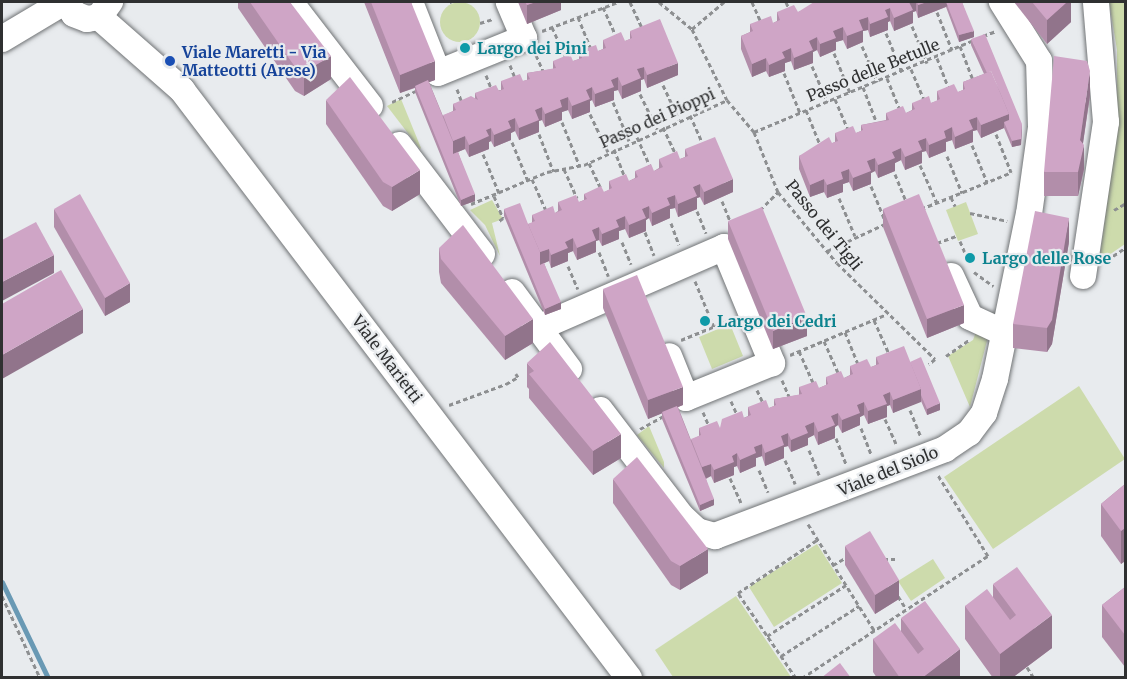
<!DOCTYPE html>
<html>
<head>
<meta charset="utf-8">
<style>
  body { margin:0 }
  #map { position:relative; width:1127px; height:679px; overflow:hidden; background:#e8ebee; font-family:Merriweather,serif }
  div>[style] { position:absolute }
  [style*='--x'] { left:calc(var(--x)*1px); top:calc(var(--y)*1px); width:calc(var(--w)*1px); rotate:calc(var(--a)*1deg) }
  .green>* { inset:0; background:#cddbac }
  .round { border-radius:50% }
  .stream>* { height:5px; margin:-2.5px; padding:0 2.5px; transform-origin:2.5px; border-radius:2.5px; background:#6999b4 }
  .path>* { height:3px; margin-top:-1.5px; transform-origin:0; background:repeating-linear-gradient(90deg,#8d8f91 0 4.5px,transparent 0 7.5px) }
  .roads { filter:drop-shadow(0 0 2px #707375) drop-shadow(0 0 2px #707375) }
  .minor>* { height:26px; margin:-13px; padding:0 13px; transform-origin:13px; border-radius:13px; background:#fff }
  .wall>* { inset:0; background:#b28eaa }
  .shaded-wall>* { inset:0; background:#91748b }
  .building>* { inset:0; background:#cfa5c6 }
  .dots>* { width:16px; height:16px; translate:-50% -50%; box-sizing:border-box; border:3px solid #e8ebee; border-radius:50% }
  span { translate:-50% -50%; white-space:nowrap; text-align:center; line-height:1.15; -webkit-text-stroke:4.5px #e8ebee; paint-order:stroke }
  .culture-label { font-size:16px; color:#0d838f; font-weight:700 }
  .left { translate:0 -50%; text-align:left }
  .transit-label { font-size:16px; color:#164399; font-weight:700 }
  .street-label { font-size:16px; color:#2f3031 }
  .frame { position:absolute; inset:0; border:3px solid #2f3031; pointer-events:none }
</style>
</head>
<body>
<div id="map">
  <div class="green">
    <i class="round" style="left:440px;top:2px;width:40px;height:40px"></i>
    <i style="clip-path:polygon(1109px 2px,1125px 2px,1125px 244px,1099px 262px,1117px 129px,1117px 50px)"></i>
    <i style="clip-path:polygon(401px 99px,421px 148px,420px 149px,387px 106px)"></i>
    <i style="clip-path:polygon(492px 200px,503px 219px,492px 223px,500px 256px,485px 225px,470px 210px)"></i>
    <i style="clip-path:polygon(966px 202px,978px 234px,958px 241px,946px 210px)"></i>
    <i style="clip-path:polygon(730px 324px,743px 356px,712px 369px,699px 337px)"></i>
    <i style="clip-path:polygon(977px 329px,989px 333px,970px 407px,948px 356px,973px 340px)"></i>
    <i style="clip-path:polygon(1079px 386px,1125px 459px,993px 549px,944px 477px)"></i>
    <i style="clip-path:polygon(649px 426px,664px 462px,664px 468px,637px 435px)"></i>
    <i style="clip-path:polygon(817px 544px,842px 583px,774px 627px,749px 587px)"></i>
    <i style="clip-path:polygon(933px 559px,945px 578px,911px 601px,898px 581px)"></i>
    <i style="clip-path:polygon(736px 596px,791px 677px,673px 677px,655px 650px)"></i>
  </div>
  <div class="stream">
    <i style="--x:2;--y:582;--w:106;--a:64.4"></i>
  </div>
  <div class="path">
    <i style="--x:451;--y:2;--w:1;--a:45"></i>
    <i style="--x:630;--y:2;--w:31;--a:65"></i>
    <i style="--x:659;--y:2;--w:43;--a:39.3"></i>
    <i style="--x:692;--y:29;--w:79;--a:63.8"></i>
    <i style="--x:727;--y:100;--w:42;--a:49.8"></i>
    <i style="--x:754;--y:132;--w:65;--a:68.2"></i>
    <i style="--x:778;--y:192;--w:92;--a:50.3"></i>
    <i style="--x:837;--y:263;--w:137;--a:44.4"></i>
    <i style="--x:935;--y:359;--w:8;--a:140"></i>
    <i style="--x:752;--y:2;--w:22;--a:66"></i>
    <i style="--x:786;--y:2;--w:10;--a:66"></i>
    <i style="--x:603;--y:7;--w:35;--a:66"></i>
    <i style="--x:937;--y:12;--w:41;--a:68.5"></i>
    <i style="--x:578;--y:17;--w:35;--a:68"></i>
    <i style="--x:480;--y:23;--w:14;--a:-17"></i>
    <i style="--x:912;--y:26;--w:40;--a:68"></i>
    <i style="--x:552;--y:27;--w:35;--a:66"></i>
    <i style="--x:692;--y:29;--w:42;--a:-40.2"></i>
    <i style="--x:542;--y:31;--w:81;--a:-20.9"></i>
    <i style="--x:886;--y:33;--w:42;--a:67.7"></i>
    <i style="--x:983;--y:36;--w:14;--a:-21"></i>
    <i style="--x:862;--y:46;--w:39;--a:67"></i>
    <i style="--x:960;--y:46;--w:36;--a:69"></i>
    <i style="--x:834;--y:53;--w:43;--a:68.2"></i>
    <i style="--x:536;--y:55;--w:20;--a:66"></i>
    <i style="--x:937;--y:58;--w:34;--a:69"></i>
    <i style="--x:510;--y:65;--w:14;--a:69"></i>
    <i style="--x:812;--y:66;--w:39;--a:67"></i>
    <i style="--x:911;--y:69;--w:34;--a:67"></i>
    <i style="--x:784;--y:73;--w:43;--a:68.2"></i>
    <i style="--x:486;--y:75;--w:14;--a:69"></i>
    <i style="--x:887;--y:78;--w:35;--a:68"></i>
    <i style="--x:663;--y:85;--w:38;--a:65"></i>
    <i style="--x:863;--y:87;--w:40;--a:69"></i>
    <i style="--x:457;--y:89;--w:15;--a:70"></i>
    <i style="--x:640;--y:94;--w:39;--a:64"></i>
    <i style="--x:835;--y:99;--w:34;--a:67"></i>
    <i style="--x:392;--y:102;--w:29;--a:-25"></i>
    <i style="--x:613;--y:102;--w:42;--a:67.7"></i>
    <i style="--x:806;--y:110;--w:38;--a:68"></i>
    <i style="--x:590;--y:114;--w:42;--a:64.7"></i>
    <i style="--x:690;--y:115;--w:34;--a:66"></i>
    <i style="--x:562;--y:122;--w:48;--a:68.2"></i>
    <i style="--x:663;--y:127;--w:31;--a:65"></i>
    <i style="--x:754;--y:132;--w:238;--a:-22.7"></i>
    <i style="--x:539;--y:134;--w:40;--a:69"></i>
    <i style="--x:996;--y:134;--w:41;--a:68.5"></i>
    <i style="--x:637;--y:137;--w:34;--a:66"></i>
    <i style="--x:512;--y:142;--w:42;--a:67.7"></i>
    <i style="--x:972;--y:145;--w:40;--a:68"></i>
    <i style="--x:614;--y:149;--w:31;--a:69"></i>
    <i style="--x:483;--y:154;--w:42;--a:67.7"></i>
    <i style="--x:947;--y:156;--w:40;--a:68"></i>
    <i style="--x:589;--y:163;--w:29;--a:65"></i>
    <i style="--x:920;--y:165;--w:42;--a:65.9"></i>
    <i style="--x:564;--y:169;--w:32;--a:66"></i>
    <i style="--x:895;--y:174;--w:31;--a:68"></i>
    <i style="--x:532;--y:179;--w:37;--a:66"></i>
    <i style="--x:871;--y:186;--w:35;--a:68"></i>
    <i style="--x:494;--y:196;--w:24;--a:68"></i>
    <i style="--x:503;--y:218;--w:5;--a:143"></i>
    <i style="--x:951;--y:197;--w:10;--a:66"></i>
    <i style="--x:839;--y:198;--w:41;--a:67.2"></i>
    <i style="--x:722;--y:201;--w:24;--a:68"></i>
    <i style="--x:471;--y:204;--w:82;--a:-22.8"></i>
    <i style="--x:547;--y:172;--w:38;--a:-11"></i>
    <i style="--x:584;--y:165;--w:157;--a:-24.4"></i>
    <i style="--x:921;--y:209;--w:98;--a:-22.1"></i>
    <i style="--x:760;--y:210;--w:25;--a:-45"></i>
    <i style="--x:1114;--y:210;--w:14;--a:-30"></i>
    <i style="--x:697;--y:211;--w:24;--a:68"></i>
    <i style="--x:970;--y:213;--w:38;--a:12"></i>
    <i style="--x:671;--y:223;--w:23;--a:70"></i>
    <i style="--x:645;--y:232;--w:25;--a:69"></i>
    <i style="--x:960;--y:241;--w:25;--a:67"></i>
    <i style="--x:622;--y:242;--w:24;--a:68"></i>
    <i style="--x:937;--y:243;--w:20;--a:-20"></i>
    <i style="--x:827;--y:251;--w:64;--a:-25"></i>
    <i style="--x:599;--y:252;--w:26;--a:69"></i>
    <i style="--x:1107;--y:260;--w:23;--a:-34"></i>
    <i style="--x:568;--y:266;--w:25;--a:67"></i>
    <i style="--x:974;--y:272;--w:24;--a:36"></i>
    <i style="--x:695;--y:281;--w:50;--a:67.6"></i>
    <i style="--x:874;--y:320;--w:37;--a:66"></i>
    <i style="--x:845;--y:332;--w:37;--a:68"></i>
    <i style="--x:681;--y:340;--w:53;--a:-22.2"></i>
    <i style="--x:824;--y:341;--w:37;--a:66"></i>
    <i style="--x:799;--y:351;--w:37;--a:66"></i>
    <i style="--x:790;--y:355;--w:105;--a:-22.9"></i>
    <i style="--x:946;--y:356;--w:28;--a:-35"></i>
    <i style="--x:782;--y:380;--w:21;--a:67"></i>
    <i style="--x:757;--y:390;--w:14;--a:65"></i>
    <i style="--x:731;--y:401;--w:17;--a:66"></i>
    <i style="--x:449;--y:405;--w:61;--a:-20.2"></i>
    <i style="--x:506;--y:384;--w:14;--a:-30"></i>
    <i style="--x:518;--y:377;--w:4;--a:-124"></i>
    <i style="--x:910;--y:410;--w:29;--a:68"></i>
    <i style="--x:703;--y:412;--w:15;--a:67"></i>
    <i style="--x:885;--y:419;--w:27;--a:66"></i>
    <i style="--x:861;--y:428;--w:28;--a:69"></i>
    <i style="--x:640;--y:429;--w:29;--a:-29"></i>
    <i style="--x:836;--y:438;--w:28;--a:69"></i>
    <i style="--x:809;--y:450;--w:27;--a:68"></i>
    <i style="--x:785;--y:460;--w:26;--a:67"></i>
    <i style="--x:759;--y:470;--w:24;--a:68"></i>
    <i style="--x:730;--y:478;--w:27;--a:66"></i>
    <i style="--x:808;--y:524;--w:125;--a:58.1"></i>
    <i style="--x:883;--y:559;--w:14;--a:0"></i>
    <i style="--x:833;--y:565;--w:16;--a:-30"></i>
    <i style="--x:2;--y:596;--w:90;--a:65.1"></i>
    <i style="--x:898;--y:596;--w:13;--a:58"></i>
    <i style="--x:767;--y:636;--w:94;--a:-32.8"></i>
    <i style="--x:781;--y:656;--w:93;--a:-32.7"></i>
    <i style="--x:1027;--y:667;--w:13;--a:58"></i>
    <i style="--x:796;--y:678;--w:103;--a:-124.3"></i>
    <i style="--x:738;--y:593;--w:95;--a:-33.9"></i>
    <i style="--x:802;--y:678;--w:222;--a:-33.3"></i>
    <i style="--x:988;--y:556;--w:95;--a:-121.7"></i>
  </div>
  <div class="roads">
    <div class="minor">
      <i style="--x:66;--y:2;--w:14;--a:56"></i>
      <i style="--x:74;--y:14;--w:14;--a:21"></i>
      <i style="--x:87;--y:19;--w:12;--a:-9"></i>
      <i style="--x:99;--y:17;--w:19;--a:-54"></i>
      <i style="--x:290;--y:2;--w:131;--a:52.4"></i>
      <i style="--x:410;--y:2;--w:76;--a:68.5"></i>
      <i style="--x:438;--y:73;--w:93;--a:-22.1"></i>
      <i style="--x:524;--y:38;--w:39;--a:-113"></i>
      <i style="--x:99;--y:17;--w:111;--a:41.3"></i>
      <i style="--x:182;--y:90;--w:739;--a:52.76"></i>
      <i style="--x:2;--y:39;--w:72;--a:-30.8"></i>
      <i style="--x:399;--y:145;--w:137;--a:52.7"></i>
      <i style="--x:951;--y:276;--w:45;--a:65.1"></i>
      <i style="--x:970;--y:317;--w:38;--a:25"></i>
      <i style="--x:1083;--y:276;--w:156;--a:-81.5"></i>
      <i style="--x:1106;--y:122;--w:120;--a:-94.8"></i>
      <i style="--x:512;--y:292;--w:96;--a:53.5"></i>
      <i style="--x:538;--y:328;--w:203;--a:-23.5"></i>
      <i style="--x:724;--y:247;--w:126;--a:67.5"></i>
      <i style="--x:772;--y:363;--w:93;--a:157.9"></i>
      <i style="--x:686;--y:398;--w:45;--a:-112"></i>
      <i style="--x:600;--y:410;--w:133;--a:52.6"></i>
      <i style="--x:681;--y:516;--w:22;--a:43"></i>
      <i style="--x:697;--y:531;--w:19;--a:16"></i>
      <i style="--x:715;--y:536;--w:246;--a:-20.7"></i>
      <i style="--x:945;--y:449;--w:29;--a:-34"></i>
      <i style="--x:969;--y:433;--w:25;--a:-53"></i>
      <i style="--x:984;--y:413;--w:36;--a:-72"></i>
      <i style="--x:995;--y:379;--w:168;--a:-78.4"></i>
      <i style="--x:1029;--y:214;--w:88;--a:-82.1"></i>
      <i style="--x:1041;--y:127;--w:66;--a:-91.7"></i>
      <i style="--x:1039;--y:61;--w:70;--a:-122.1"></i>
    </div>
  </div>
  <div class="wall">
    <i style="clip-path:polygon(238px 2px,290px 2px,331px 79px,304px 96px,295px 91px,238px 8px)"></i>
    <i style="clip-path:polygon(364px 2px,411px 2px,435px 80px,429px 82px,443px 116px,453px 111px,453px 104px,475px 98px,475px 93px,501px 90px,501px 81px,523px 81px,527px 80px,527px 73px,553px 69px,553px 61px,573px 61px,579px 59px,579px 51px,598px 51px,603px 49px,603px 40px,625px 41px,630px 39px,630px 31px,678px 75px,647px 88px,644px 79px,641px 80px,641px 91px,622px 99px,618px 90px,614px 91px,614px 100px,595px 107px,592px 100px,590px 101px,590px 112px,572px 119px,568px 110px,562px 112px,562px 120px,545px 127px,542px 120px,539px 121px,539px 132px,519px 140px,515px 131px,511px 133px,511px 140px,494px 147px,491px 141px,489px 142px,489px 149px,469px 157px,465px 149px,458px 152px,475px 201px,461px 206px,415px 92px,415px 88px,400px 93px)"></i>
    <i style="clip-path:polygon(518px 2px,561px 2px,561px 10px,527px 24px)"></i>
    <i style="clip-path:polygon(825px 2px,962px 2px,974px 37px,959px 42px,946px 7px,918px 18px,916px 11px,913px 12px,913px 23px,894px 31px,890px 21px,888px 22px,888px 30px,870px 37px,868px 30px,863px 31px,863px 42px,847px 49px,843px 40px,836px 42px,836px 50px,820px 57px,817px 50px,813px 52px,813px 63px,794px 70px,791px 61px,785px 63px,785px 71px,769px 77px,766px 71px,752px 77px,741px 49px,741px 36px,750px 32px,750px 24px,773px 23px,777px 21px,777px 12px,798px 12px)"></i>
    <i style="clip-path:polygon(1014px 2px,1071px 2px,1071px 22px,1047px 44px)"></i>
    <i style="clip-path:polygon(971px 39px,1022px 130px,1021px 145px,1012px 147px,1004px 128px,981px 138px,977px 130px,973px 131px,973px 142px,955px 149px,952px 140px,946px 142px,946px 151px,929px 158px,926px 151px,922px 152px,922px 163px,905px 170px,901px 160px,895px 163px,895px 171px,878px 178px,875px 171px,871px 173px,871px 184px,853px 191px,849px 182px,843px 184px,843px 192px,827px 198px,824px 192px,810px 197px,799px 169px,799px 156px,835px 142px,835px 133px,856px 133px,861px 131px,861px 125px,886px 120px,886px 113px,906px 113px,912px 110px,912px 103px,931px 103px,937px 101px,937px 91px,958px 92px,963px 90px,963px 82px,984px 74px,971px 45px)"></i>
    <i style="clip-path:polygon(1090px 95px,1083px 144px,1084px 169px,1078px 196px,1044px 196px,1044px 172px)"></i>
    <i style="clip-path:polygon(326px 100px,420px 194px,392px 211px,383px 206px,326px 124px)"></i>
    <i style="clip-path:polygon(685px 149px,733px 192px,704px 205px,700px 197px,697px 198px,697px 209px,678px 217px,675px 208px,670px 209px,670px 218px,652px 226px,649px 218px,646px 220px,646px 231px,629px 238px,625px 229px,619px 231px,619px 239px,602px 246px,599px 240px,596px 241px,596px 252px,577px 260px,573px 251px,568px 253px,568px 261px,551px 268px,549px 261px,544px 263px,561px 309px,545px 315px,504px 216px,504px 209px,528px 224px,532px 223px,532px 215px,555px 213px,558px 211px,558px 202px,579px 202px,584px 200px,584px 194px,604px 192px,609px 190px,609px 181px,629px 181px,635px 178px,635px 171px,654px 171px,659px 168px,659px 159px,680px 159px,685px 157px)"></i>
    <i style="clip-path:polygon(54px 209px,130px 302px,105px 316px,54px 227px)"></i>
    <i style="clip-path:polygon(883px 209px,964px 323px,927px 338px,883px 227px)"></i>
    <i style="clip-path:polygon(728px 221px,807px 336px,773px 349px,728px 239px)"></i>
    <i style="clip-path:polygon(1069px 242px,1052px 344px,1047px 352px,1013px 348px,1013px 324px)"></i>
    <i style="clip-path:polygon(439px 248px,533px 343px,505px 360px,441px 283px,439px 272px)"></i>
    <i style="clip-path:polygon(603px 289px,683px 405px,678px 407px,691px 440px,699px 436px,699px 428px,720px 428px,748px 416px,748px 407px,769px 408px,774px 406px,774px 399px,799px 395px,799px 387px,819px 388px,826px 385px,826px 377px,844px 378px,850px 375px,850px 366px,871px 367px,876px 365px,876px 357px,910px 362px,940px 410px,927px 415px,921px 401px,893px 413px,890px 405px,887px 406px,887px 417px,868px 424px,864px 415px,860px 417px,860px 425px,842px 433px,838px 425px,835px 427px,835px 438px,818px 445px,814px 435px,808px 438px,808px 445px,791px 452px,788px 446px,784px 447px,784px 458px,765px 466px,762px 456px,756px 458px,756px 466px,740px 473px,737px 466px,734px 467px,734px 475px,714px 483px,711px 476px,706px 479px,714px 505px,700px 511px,662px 419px,662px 413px,648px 419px,603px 308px)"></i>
    <i style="clip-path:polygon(1125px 332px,1125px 367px,1124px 366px,1124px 333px)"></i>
    <i style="clip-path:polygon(527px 363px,621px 458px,593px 475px,529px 398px,529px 389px,527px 387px)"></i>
    <i style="clip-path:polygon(613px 479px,708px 573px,680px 590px,671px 585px,613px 503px)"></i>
    <i style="clip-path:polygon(1125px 484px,1125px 561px,1121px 564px,1101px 536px,1101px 504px)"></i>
    <i style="clip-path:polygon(845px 546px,899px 599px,875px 614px,845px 565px)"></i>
    <i style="clip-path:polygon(993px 584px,1052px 648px,1012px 678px,993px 678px,965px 639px,965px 606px,993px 597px)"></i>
    <i style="clip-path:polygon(1125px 587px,1125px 667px,1102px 637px,1102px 605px)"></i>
    <i style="clip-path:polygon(901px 618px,960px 678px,877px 678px,873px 672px,873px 639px,901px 631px)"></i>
  </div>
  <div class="shaded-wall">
    <i style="clip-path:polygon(536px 2px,561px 2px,561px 10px,527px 24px,527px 5px)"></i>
    <i style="clip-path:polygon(909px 2px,916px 2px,916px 11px,913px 12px,913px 23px,894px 31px,894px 18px)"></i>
    <i style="clip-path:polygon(927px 2px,948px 2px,948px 6px,918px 18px,918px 5px)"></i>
    <i style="clip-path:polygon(1067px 2px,1071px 2px,1071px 22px,1047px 44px,1047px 20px)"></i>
    <i style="clip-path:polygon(890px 8px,890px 21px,888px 22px,888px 30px,870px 37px,870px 24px,885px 10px)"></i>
    <i style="clip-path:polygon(868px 17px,868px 30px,863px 31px,863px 42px,847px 49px,847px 36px,859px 20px)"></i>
    <i style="clip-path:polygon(843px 27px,843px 40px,836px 42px,836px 50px,820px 57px,820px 44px,833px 31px)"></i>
    <i style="clip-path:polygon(974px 31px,974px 37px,959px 42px,959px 35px)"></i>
    <i style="clip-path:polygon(817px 37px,817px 50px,813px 52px,813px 63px,794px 70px,794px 58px,809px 41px)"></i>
    <i style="clip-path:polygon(791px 48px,791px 61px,785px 63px,785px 71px,769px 77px,769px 65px,782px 52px)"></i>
    <i style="clip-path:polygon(331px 56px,331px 79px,304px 96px,304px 72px)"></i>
    <i style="clip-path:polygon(766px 58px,766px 71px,752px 77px,752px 64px)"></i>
    <i style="clip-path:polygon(435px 61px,435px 80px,400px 93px,400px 75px)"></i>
    <i style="clip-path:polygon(678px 63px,678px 75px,647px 88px,647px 75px)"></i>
    <i style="clip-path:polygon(644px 67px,644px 79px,641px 80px,641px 91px,622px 99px,622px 86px,637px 69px)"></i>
    <i style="clip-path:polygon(1090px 71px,1090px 95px,1081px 156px,1084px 145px,1084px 169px,1078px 196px,1078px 172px,1080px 140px)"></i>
    <i style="clip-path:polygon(618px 77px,618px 90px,614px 91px,614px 100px,595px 107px,595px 94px,611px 80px)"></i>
    <i style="clip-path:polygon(592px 87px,592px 100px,590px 101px,590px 112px,572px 119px,572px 106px,586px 90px)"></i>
    <i style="clip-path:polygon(568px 97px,568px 110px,562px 112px,562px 120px,545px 127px,545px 114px,560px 100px)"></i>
    <i style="clip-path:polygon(542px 107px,542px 120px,539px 121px,539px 132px,519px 140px,519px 128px,535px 110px)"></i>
    <i style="clip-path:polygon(1009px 114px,1009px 127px,1004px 122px,1004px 128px,981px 138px,981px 125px)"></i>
    <i style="clip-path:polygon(977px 117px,977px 130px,973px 131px,973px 142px,955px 149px,955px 137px,969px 120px)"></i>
    <i style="clip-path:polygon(515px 118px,515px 131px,511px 133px,511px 140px,494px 147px,494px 135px,508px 121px)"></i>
    <i style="clip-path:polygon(1022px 124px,1021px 145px,1012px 147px,1012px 141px)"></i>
    <i style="clip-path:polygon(952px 127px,952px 140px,946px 142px,946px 151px,929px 158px,929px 145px,944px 131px)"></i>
    <i style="clip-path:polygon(491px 128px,491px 141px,489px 142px,489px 149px,469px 157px,469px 145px,486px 130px)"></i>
    <i style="clip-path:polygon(465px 136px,465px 149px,453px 154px,453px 141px)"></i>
    <i style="clip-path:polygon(926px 138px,926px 151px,922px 152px,922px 163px,905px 170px,905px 157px,918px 141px)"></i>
    <i style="clip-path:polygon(901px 148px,901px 160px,895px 163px,895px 171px,878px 178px,878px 165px,892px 152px)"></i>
    <i style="clip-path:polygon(875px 158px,875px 171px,871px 173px,871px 184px,853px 191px,853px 178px,867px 161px)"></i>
    <i style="clip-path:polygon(849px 169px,849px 182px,843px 184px,843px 192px,827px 198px,827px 185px,841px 172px)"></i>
    <i style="clip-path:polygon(420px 170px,420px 194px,392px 211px,392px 187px)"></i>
    <i style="clip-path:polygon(733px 179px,733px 192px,704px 205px,704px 192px)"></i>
    <i style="clip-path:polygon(824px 179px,824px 192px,810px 197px,810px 185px)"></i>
    <i style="clip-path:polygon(700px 184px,700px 197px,697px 198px,697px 209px,678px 217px,678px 204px,693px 187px)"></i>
    <i style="clip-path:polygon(475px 194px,475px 201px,461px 206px,461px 200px)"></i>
    <i style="clip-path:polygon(675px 195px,675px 208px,670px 209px,670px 218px,652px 226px,652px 213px,667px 198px)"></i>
    <i style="clip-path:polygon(649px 206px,649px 218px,646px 220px,646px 231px,629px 238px,629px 225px,642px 209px)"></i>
    <i style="clip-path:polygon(625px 216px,625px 229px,619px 231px,619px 239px,602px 246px,602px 234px,616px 220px)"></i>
    <i style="clip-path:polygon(1069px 218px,1069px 242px,1052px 344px,1047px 352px,1047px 328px)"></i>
    <i style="clip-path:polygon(599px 227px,599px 240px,596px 241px,596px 252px,577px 260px,577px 248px,592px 230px)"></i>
    <i style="clip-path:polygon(573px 238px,573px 251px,568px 253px,568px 261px,551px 268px,551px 255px,565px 242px)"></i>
    <i style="clip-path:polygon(549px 249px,549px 261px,540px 265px,540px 252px)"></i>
    <i style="clip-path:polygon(54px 255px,54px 273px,2px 301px,2px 282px)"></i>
    <i style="clip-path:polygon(130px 283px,130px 302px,105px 316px,105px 298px)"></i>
    <i style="clip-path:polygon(561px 302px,561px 309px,545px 315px,545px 309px)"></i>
    <i style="clip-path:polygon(964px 305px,964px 323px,927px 338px,927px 319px)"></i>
    <i style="clip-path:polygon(83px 309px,83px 333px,2px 379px,2px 355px)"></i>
    <i style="clip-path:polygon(807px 317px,807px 336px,773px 349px,773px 331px)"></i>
    <i style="clip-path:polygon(533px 319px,533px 343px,505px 360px,505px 336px)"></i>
    <i style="clip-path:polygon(683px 387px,683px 405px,648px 419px,648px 400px)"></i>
    <i style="clip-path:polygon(921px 389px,921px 402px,893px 413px,893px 400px)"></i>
    <i style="clip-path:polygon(890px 392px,890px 405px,887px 406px,887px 417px,868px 424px,868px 411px,883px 395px)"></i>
    <i style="clip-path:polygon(864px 402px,864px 415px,860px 417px,860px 425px,842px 433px,842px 420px,857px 405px)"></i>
    <i style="clip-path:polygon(940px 403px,940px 410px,927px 415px,927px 409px)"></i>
    <i style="clip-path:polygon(838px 413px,838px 425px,835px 427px,835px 438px,818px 445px,818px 432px,831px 416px)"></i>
    <i style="clip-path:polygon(814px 422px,814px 435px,808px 438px,808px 445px,791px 452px,791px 440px,805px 426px)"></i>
    <i style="clip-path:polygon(788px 433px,788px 446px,784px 447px,784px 458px,765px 466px,765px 453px,781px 436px)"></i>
    <i style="clip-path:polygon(621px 434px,621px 458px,593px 475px,593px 451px)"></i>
    <i style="clip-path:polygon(762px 444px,762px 456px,756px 458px,756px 466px,740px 473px,740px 460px,754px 447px)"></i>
    <i style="clip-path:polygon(737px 453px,737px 466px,734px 467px,734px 475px,714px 483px,714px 470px,732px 456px)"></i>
    <i style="clip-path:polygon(711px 464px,711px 476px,702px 480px,702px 467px)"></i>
    <i style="clip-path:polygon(714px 499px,714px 505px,700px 511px,700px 505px)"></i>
    <i style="clip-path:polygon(1125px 528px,1125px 561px,1121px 564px,1121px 531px)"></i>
    <i style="clip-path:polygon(708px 549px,708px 573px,680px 590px,680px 566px)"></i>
    <i style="clip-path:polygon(899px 580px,899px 599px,875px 614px,875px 595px)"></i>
    <i style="clip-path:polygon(1052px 615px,1052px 648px,1012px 678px,1000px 678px,1000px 654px)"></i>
    <i style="clip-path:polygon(960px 649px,960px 678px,922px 678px)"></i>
  </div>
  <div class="building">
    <i style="clip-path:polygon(250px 2px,290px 2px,331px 56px,304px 72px,295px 67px)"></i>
    <i style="clip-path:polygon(371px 2px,411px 2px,435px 61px,400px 75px)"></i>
    <i style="clip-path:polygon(525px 2px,536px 2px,527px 5px)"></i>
    <i style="clip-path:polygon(814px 2px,822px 2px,822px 3px,825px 2px,909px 2px,913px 10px,894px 18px,890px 8px,885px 10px,888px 17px,870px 24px,868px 17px,859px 20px,863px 30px,847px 36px,843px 27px,833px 31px,836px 38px,820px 44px,817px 37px,809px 41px,813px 50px,794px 58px,791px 48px,782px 52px,785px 58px,769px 65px,766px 58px,752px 64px,741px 36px,753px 31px,750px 24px,771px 16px,773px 23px,780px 20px,777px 12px,794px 5px,798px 12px)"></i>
    <i style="clip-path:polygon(917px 2px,927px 2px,918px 5px)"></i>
    <i style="clip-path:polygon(946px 2px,962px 2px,974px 31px,959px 35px)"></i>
    <i style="clip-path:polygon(1032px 2px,1067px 2px,1047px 20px)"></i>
    <i style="clip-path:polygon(660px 19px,678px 63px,647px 75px,644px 67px,637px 69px,641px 78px,622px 86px,618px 77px,611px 80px,614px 87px,595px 94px,592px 87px,586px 90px,590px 99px,572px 106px,568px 97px,560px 100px,562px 107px,545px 114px,542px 107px,535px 110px,539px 120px,519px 128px,515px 118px,508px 121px,511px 128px,494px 135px,491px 128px,486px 130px,489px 136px,469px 145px,465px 136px,453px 141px,443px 115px,456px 110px,453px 104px,471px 96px,478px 100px,475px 93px,496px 85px,499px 91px,504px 89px,501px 81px,520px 74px,523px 81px,530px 79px,527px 73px,556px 68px,553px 61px,570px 54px,573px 61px,582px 58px,579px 51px,596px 45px,598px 51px,606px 48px,603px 40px,621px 32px,625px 41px,632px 38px,630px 31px)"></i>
    <i style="clip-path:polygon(985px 34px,1022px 124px,1021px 139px,1012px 141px,1004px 122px,1009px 120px,1009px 114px,991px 71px,987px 73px,971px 39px)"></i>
    <i style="clip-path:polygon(1054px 56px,1087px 61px,1090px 71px,1080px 140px,1084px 145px,1078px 172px,1044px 172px)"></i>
    <i style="clip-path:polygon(991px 71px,1009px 114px,981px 125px,977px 117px,969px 120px,973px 129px,955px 137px,952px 127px,944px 131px,946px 138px,929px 145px,926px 138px,918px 141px,922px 150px,905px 157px,901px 148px,892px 152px,895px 158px,878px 165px,875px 158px,867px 161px,871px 171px,853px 178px,849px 169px,841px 172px,843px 179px,827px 185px,824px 179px,810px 185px,799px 156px,829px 137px,832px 143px,838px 141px,835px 133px,853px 126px,856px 133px,863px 130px,861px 125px,889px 120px,886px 113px,903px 106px,906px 113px,915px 109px,912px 103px,929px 96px,931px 103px,940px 99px,937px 91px,954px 84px,958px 92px,965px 89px,963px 82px)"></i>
    <i style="clip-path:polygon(350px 77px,420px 170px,392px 187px,383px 182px,326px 100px)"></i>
    <i style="clip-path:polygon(428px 80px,453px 142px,453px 154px,458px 152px,475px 194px,461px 200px,415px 86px)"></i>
    <i style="clip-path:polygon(715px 137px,733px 179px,704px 192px,700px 184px,693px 187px,697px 196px,678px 204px,675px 195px,667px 198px,670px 205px,652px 213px,649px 206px,642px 209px,646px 218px,629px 225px,625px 216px,616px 220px,619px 227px,602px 234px,599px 227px,592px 230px,596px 240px,577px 248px,573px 238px,565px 242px,568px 248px,551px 255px,549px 249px,540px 252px,528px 224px,535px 221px,532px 215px,553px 206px,555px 213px,562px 210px,558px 202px,576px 195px,579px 202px,587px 199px,584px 194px,601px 186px,604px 192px,612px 188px,609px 181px,626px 174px,629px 181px,638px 177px,635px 171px,651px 164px,654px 171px,663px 167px,659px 159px,677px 151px,680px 159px,688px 156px,685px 149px)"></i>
    <i style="clip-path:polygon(80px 194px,130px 283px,105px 298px,54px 209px)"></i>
    <i style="clip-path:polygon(919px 194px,964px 305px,927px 319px,883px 209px)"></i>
    <i style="clip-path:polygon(520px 203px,528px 224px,540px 252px,540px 265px,544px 263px,561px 302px,545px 309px,504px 209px)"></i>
    <i style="clip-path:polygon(762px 207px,807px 317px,773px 331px,728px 221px)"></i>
    <i style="clip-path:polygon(1035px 211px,1069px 218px,1052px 320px,1047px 328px,1013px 324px)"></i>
    <i style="clip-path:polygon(36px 222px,54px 255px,2px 282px,2px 240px)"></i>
    <i style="clip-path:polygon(463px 225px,533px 319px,505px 336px,441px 259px,439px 248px)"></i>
    <i style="clip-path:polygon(61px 270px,83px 309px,2px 355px,2px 304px)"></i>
    <i style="clip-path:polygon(637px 275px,683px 387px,648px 400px,603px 289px)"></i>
    <i style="clip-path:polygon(550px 342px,621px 434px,593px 451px,529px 374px,534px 371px,527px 363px)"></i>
    <i style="clip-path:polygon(904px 346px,921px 389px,893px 400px,890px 392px,883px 395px,887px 404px,868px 411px,864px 402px,857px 405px,860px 413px,842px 420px,838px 413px,831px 416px,835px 425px,818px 432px,814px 422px,805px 426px,808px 433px,791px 440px,788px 433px,781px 436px,784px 445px,765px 453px,762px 444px,754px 447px,756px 453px,740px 460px,737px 453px,732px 456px,734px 462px,714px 470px,711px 464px,702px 467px,691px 439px,701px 435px,699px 428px,717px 421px,720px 428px,722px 419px,742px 411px,744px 418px,751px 415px,748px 407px,766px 400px,769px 408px,776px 405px,774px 399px,802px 394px,799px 387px,816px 381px,819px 388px,828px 384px,826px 377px,841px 371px,844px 378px,853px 374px,850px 366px,867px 359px,871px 367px,879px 364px,876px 357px)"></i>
    <i style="clip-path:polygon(921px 357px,940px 403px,927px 409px,921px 395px,921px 389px,910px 362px)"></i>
    <i style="clip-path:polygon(677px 406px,714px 499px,700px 505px,662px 412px)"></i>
    <i style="clip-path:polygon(637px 457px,708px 549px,680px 566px,671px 561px,613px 479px)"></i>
    <i style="clip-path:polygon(1125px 484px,1125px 528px,1121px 531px,1101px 504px)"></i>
    <i style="clip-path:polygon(870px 531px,899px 580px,875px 595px,845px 546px)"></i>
    <i style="clip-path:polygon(1017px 567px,1052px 615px,1000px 654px,965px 606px,987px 589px,1010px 620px,1016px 615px,993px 584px)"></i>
    <i style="clip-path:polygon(1125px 587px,1125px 635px,1102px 605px)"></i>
    <i style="clip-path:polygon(925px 601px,960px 649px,922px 678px,900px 678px,873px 639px,895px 623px,918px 654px,924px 649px,901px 618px)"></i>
    <i style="clip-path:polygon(840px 663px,851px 678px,821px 678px)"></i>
  </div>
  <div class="dots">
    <i style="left:465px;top:48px;background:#0f9aa8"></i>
    <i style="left:170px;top:61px;background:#1a4fb4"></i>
    <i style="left:970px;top:258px;background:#0f9aa8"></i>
    <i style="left:705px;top:321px;background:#0f9aa8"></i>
  </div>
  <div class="culture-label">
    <span class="left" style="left:477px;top:48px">Largo dei Pini</span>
    <span class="left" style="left:982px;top:258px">Largo delle Rose</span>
    <span class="left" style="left:717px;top:321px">Largo dei Cedri</span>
  </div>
  <div class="transit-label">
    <span class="left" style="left:182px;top:61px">Viale Maretti - Via<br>Matteotti (Arese)</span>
  </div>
  <div class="street-label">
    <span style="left:873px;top:70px;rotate:-22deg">Passo delle Betulle</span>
    <span style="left:657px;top:118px;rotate:-24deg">Passo dei Pioppi</span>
    <span style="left:824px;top:225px;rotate:51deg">Passo dei Tigli</span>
    <span style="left:387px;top:359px;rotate:53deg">Viale Marietti</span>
    <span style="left:888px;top:471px;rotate:-22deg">Viale del Siolo</span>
  </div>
  <div class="frame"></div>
</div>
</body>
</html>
